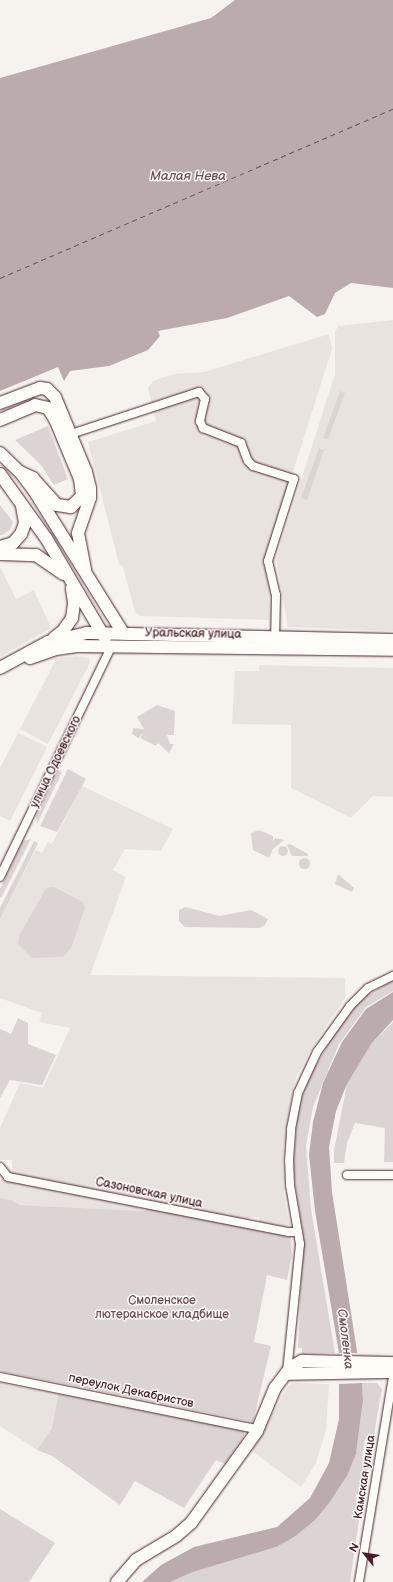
<!DOCTYPE html>
<html>
<head>
<meta charset="utf-8">
<style>
  body { margin:0 }
  #map { position:relative; width:393px; height:1582px; overflow:hidden; background:#f6f3ef; font-family:"Balsamiq Sans",sans-serif }
  div>[style] { position:absolute }
  [style*='--x'] { left:calc(var(--x)*1px); top:calc(var(--y)*1px); width:calc(var(--w)*1px); rotate:calc(var(--a)*1deg) }
  .built>* { inset:0; background:#e9e3e0 }
  .green>* { inset:0; background:#dcd4d2 }
  .round { border-radius:50% }
  .water>* { inset:0; background:#bbabac }
  .pier>* { inset:0; background:#f6f3ef }
  .ferry>* { height:1px; margin-top:-0.5px; transform-origin:0; background:repeating-linear-gradient(90deg,#725058 0 5px,transparent 0 9px) }
  .roads { filter:drop-shadow(0 0 1px #4a1f2b) drop-shadow(0 0 1px #4a1f2b) }
  .street>* { height:8px; margin:-4px; padding:0 4px; transform-origin:4px; border-radius:4px; background:#fdfcf7 }
  .secondary>* { height:12px; margin:-6px; padding:0 6px; transform-origin:6px; border-radius:6px; background:#fdfcf7 }
  span { translate:-50% -50%; white-space:nowrap; text-align:center; line-height:1.15; -webkit-text-stroke:3px #fdfcf7; paint-order:stroke }
  .street-label { font-size:12px; color:#4a1f2b }
  .park-label { font-size:12px; color:#6e4c55 }
  .water-label { font-size:13px; color:#725058; font-style:italic }
  .north { position:absolute; left:345px; top:1534px; width:40px; height:40px; -webkit-text-stroke:3px #fdfcf7; paint-order:stroke; rotate:300deg; font-size:11px; font-weight:700; line-height:16px; text-align:center; color:#4a1f2b }
  .north::after { content:''; display:block; margin:auto; width:14px; height:18px; background:#4a1f2b; clip-path:polygon(50% 0,100% 100%,50% 72%,0 100%) }
</style>
</head>
<body>
<div id="map">
  <div class="built">
    <i style="clip-path:polygon(393px 320px,393px 631px,288px 627px,276px 558px,335px 374px,335px 332px,338px 326px)"></i>
    <i style="clip-path:polygon(329px 334px,332px 349px,264px 563px,270px 592px,269px 620px,140px 616px,135px 612px,123px 567px,119px 564px,88px 442px,156px 421px,148px 388px,153px 381px,174px 374px,204px 372px)"></i>
    <i style="clip-path:polygon(0 567px,16px 599px,34px 590px,51px 628px,0 657px)"></i>
    <i style="clip-path:polygon(76px 656px,89px 658px,90px 663px,48px 744px,20px 729px,55px 661px,53px 659px)"></i>
    <i style="clip-path:polygon(259px 665px,393px 668px,393px 797px,373px 796px,351px 818px,291px 788px,291px 725px,232px 724px,235px 671px,259px 671px)"></i>
    <i style="clip-path:polygon(18px 733px,47px 747px,10px 821px,0 816px,0 768px)"></i>
    <i style="clip-path:polygon(82px 786px,173px 829px,161px 851px,125px 849px,113px 870px,126px 877px,90px 975px,345px 978px,345px 998px,310px 1051px,296px 1078px,291px 1097px,283px 1156px,284px 1196px,290px 1225px,281px 1227px,259px 1222px,259px 1217px,249px 1218px,248px 1223px,168px 1207px,167px 1204px,127px 1195px,12px 1176px,12px 1160px,0 1160px,0 1128px,20px 1083px,43px 1088px,70px 1028px,39px 1022px,42px 1013px,0 998px,0 919px,35px 850px,42px 853px,48px 842px,52px 844px)"></i>
    <i style="clip-path:polygon(0 1179px,145px 1204px,143px 1211px,20px 1205px,11px 1200px,0 1198px)"></i>
    <i style="clip-path:polygon(0 1383px,58px 1394px,52px 1428px,37px 1450px,0 1426px)"></i>
    <i style="clip-path:polygon(293px 1383px,329px 1384px,326px 1430px,316px 1463px,301px 1487px,252px 1451px,288px 1386px)"></i>
  </div>
  <div class="green">
    <i style="clip-path:polygon(340px 391px,345px 393px,328px 439px,323px 438px)"></i>
    <i style="clip-path:polygon(48px 426px,68px 479px,54px 485px,41px 465px,15px 440px)"></i>
    <i style="clip-path:polygon(319px 448px,324px 450px,307px 500px,301px 498px)"></i>
    <i style="clip-path:polygon(0 505px,13px 522px,10px 530px,2px 535px,0 535px)"></i>
    <i style="clip-path:polygon(157px 705px,175px 711px,174px 735px,167px 735px,170px 744px,174px 744px,169px 753px,158px 743px,156px 746px,140px 738px,144px 733px,138px 738px,132px 734px,133px 728px,144px 729px,137px 717px)"></i>
    <i style="clip-path:polygon(68px 769px,86px 779px,57px 832px,40px 826px)"></i>
    <i style="clip-path:polygon(58px 770px,62px 772px,37px 824px,36px 816px)"></i>
    <i style="clip-path:polygon(259px 830px,273px 836px,273px 841px,275px 838px,284px 840px,273px 849px,269px 858px,253px 850px,251px 833px)"></i>
    <i style="clip-path:polygon(31px 839px,1px 898px,0 898px,0 889px,23px 841px)"></i>
    <i style="clip-path:polygon(34px 841px,38px 843px,0 919px,0 908px)"></i>
    <i style="clip-path:polygon(290px 844px,308px 854px,308px 856px,292px 856px,287px 845px)"></i>
    <i class="round" style="left:278px;top:846px;width:10px;height:10px"></i>
    <i class="round" style="left:298.5px;top:857.5px;width:11px;height:11px"></i>
    <i style="clip-path:polygon(338px 874px,354px 888px,352px 892px,335px 884px)"></i>
    <i style="clip-path:polygon(54px 887px,83px 902px,85px 908px,71px 948px,63px 957px,32px 958px,18px 944px,19px 936px,46px 888px)"></i>
    <i style="clip-path:polygon(185px 907px,220px 916px,251px 910px,268px 919px,265px 925px,259px 928px,185px 927px,179px 921px,179px 910px)"></i>
    <i style="clip-path:polygon(393px 980px,393px 991px,366px 1007px,339px 1044px,313px 1107px,306px 1146px,311px 1209px,335px 1353px,302px 1354px,302px 1348px,298px 1348px,303px 1235px,293px 1169px,298px 1109px,309px 1077px,333px 1036px,362px 998px)"></i>
    <i style="clip-path:polygon(18px 1018px,28px 1023px,28px 1044px,56px 1055px,42px 1085px,10px 1080px,0 1098px,0 1029px,11px 1034px)"></i>
    <i style="clip-path:polygon(393px 1022px,393px 1162px,384px 1162px,385px 1128px,355px 1123px,347px 1143px,344px 1163px,334px 1163px,334px 1150px,347px 1084px,372px 1043px)"></i>
    <i style="clip-path:polygon(0 1198px,11px 1200px,20px 1205px,143px 1211px,148px 1209px,291px 1235px,292px 1255px,287px 1280px,267px 1275px,254px 1342px,271px 1346px,253px 1422px,0 1371px)"></i>
    <i style="clip-path:polygon(362px 1383px,377px 1383px,382px 1389px,373px 1440px,365px 1439px,362px 1459px,370px 1460px,363px 1497px,358px 1494px,356px 1496px,357px 1501px,362px 1500px,350px 1582px,170px 1582px,193px 1572px,276px 1547px,348px 1474px,356px 1454px,363px 1400px)"></i>
    <i style="clip-path:polygon(58px 1394px,244px 1431px,244px 1436px,225px 1464px,216px 1460px,184px 1508px,135px 1481px,120px 1505px,52px 1456px,37px 1450px,52px 1428px)"></i>
    <i style="clip-path:polygon(0 1509px,55px 1543px,29px 1582px,0 1582px)"></i>
  </div>
  <div class="water">
    <i style="clip-path:polygon(235px 0,393px 0,393px 288px,351px 283px,335px 293px,325px 314px,317px 317px,289px 296px,227px 318px,158px 331px,160px 336px,148px 350px,109px 366px,70px 371px,64px 381px,58px 367px,0 391px,0 78px,211px 18px)"></i>
    <i style="clip-path:polygon(393px 992px,393px 1020px,372px 1043px,347px 1084px,336px 1111px,329px 1147px,332px 1192px,362px 1383px,363px 1400px,356px 1454px,348px 1474px,329px 1503px,315px 1520px,294px 1537px,276px 1547px,193px 1572px,170px 1582px,142px 1582px,161px 1565px,194px 1547px,277px 1527px,310px 1498px,329px 1463px,339px 1419px,339px 1353px,315px 1211px,309px 1155px,313px 1122px,323px 1083px,342px 1042px,366px 1009px)"></i>
  </div>
  <div class="pier">
    <i style="clip-path:polygon(339px 1353px,359px 1353px,362px 1383px,339px 1384px)"></i>
  </div>
  <div class="ferry">
    <i style="--x:0;--y:278;--w:428;--a:-23.3"></i>
  </div>
  <div class="roads">
    <div class="street">
      <i style="--x:71;--y:434;--w:135;--a:-18.2"></i>
      <i style="--x:199;--y:392;--w:9;--a:49"></i>
      <i style="--x:205;--y:399;--w:23;--a:103"></i>
      <i style="--x:200;--y:421;--w:8;--a:67"></i>
      <i style="--x:203;--y:428;--w:41;--a:21.5"></i>
      <i style="--x:241;--y:443;--w:19;--a:69"></i>
      <i style="--x:248;--y:461;--w:7;--a:45"></i>
      <i style="--x:253;--y:466;--w:43;--a:17.6"></i>
      <i style="--x:294;--y:479;--w:86;--a:107.6"></i>
      <i style="--x:268;--y:561;--w:35;--a:77"></i>
      <i style="--x:276;--y:595;--w:46;--a:91.2"></i>
      <i style="--x:0;--y:877;--w:255;--a:-64.2"></i>
      <i style="--x:0;--y:1167;--w:13;--a:51"></i>
      <i style="--x:8;--y:1177;--w:286;--a:11.1"></i>
      <i style="--x:289;--y:1232;--w:9;--a:0"></i>
      <i style="--x:347;--y:1175;--w:46;--a:0"></i>
      <i style="--x:287;--y:1372;--w:129;--a:-84.2"></i>
      <i style="--x:300;--y:1244;--w:60;--a:-99.6"></i>
      <i style="--x:290;--y:1185;--w:24;--a:-92"></i>
      <i style="--x:289;--y:1161;--w:32;--a:-86"></i>
      <i style="--x:291;--y:1129;--w:37;--a:-79"></i>
      <i style="--x:298;--y:1093;--w:45;--a:-65.1"></i>
      <i style="--x:317;--y:1052;--w:57;--a:-54.3"></i>
      <i style="--x:350;--y:1006;--w:25;--a:-45"></i>
      <i style="--x:368;--y:988;--w:28;--a:-26"></i>
      <i style="--x:0;--y:1377;--w:256;--a:11.5"></i>
      <i style="--x:251;--y:1428;--w:7;--a:27"></i>
      <i style="--x:359;--y:1582;--w:209;--a:-80.6"></i>
    </div>
    <div class="secondary">
      <i style="--x:0;--y:403;--w:43;--a:-20.6"></i>
      <i style="--x:40;--y:388;--w:7;--a:8"></i>
      <i style="--x:47;--y:389;--w:11;--a:45"></i>
      <i style="--x:55;--y:397;--w:81;--a:67.5"></i>
      <i style="--x:86;--y:472;--w:16;--a:76"></i>
      <i style="--x:90;--y:488;--w:10;--a:90"></i>
      <i style="--x:90;--y:498;--w:37;--a:109"></i>
      <i style="--x:78;--y:533;--w:38;--a:79"></i>
      <i style="--x:0;--y:420;--w:38;--a:-23"></i>
      <i style="--x:35;--y:405;--w:13;--a:13"></i>
      <i style="--x:48;--y:408;--w:13;--a:58"></i>
      <i style="--x:55;--y:419;--w:65;--a:67.4"></i>
      <i style="--x:80;--y:479;--w:17;--a:83"></i>
      <i style="--x:82;--y:496;--w:16;--a:135"></i>
      <i style="--x:71;--y:507;--w:14;--a:-172"></i>
      <i style="--x:57;--y:505;--w:36;--a:-132"></i>
      <i style="--x:33;--y:478;--w:14;--a:-155"></i>
      <i style="--x:0;--y:453;--w:28;--a:44"></i>
      <i style="--x:20;--y:472;--w:25;--a:53"></i>
      <i style="--x:35;--y:492;--w:166;--a:58"></i>
      <i style="--x:0;--y:474;--w:79;--a:54.3"></i>
      <i style="--x:46;--y:538;--w:116;--a:59.5"></i>
      <i style="--x:0;--y:547;--w:14;--a:-17"></i>
      <i style="--x:13;--y:543;--w:12;--a:-48"></i>
      <i style="--x:21;--y:534;--w:12;--a:-70"></i>
      <i style="--x:25;--y:523;--w:17;--a:-100"></i>
      <i style="--x:0;--y:554;--w:36;--a:2"></i>
      <i style="--x:36;--y:555;--w:33;--a:35"></i>
      <i style="--x:54;--y:638;--w:11;--a:-38"></i>
      <i style="--x:63;--y:631;--w:16;--a:-55"></i>
      <i style="--x:72;--y:618;--w:15;--a:-82"></i>
      <i style="--x:74;--y:603;--w:15;--a:-98"></i>
      <i style="--x:30;--y:658;--w:28;--a:-19"></i>
      <i style="--x:56;--y:649;--w:21;--a:-8"></i>
      <i style="--x:77;--y:646;--w:316;--a:0.7"></i>
      <i style="--x:0;--y:668;--w:55;--a:-28.4"></i>
      <i style="--x:48;--y:642;--w:39;--a:-13"></i>
      <i style="--x:86;--y:633;--w:307;--a:1.3"></i>
      <i style="--x:286;--y:1374;--w:107;--a:-1.1"></i>
      <i style="--x:117;--y:1582;--w:29;--a:-49"></i>
      <i style="--x:136;--y:1560;--w:47;--a:-31"></i>
      <i style="--x:176;--y:1536;--w:20;--a:-41"></i>
      <i style="--x:191;--y:1523;--w:113;--a:-54.3"></i>
      <i style="--x:257;--y:1431;--w:47;--a:-67.3"></i>
      <i style="--x:275;--y:1388;--w:26;--a:-53"></i>
      <i style="--x:291;--y:1367;--w:13;--a:-29"></i>
      <i style="--x:302;--y:1361;--w:91;--a:1.3"></i>
    </div>
  </div>
  <div class="street-label">
    <span style="left:193px;top:634px;rotate:1deg">Уральская улица</span>
    <span style="left:56px;top:762px;rotate:-64deg">улица Одоевского</span>
    <span style="left:149px;top:1193px;rotate:12deg">Сазоновская улица</span>
    <span style="left:131px;top:1391px;rotate:12deg">переулок Декабристов</span>
    <span style="left:365px;top:1477px;rotate:-81deg">Камская улица</span>
  </div>
  <div class="park-label">
    <span style="left:162px;top:1308px">Смоленское<br>лютеранское кладбище</span>
  </div>
  <div class="water-label">
    <span style="left:188px;top:176px">Малая Нева</span>
    <span style="left:345px;top:1339px;rotate:83deg">Смоленка</span>
  </div>
  <div class="north">N</div>
</div>
</body>
</html>
